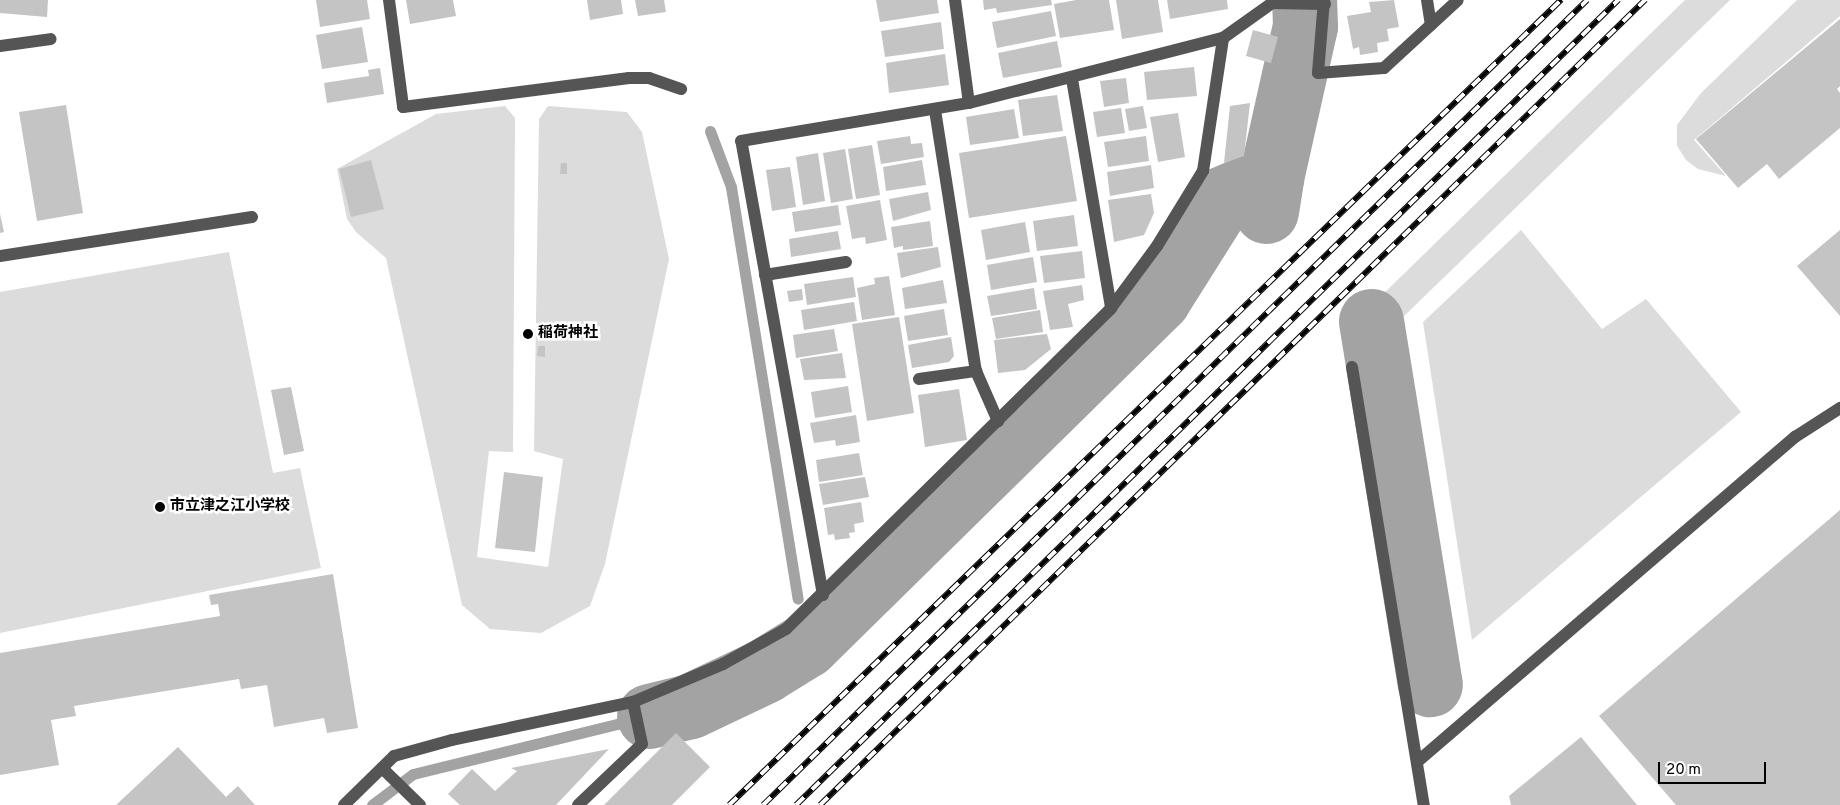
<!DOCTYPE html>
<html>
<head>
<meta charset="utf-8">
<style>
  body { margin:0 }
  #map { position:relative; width:1840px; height:805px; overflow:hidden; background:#fff; font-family:Overpass,"Noto Sans JP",sans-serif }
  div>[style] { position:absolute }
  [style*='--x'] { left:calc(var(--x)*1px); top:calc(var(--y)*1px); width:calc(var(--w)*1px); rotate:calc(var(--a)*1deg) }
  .green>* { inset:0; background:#dcdcdc }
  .stream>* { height:11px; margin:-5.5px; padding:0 5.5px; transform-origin:5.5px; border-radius:5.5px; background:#a3a3a3 }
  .river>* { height:65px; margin:-32.5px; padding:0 32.5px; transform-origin:32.5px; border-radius:32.5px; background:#a3a3a3 }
  .building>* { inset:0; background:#c4c4c4 }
  .minor>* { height:12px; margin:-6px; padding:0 6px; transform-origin:6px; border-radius:6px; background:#555 }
  .rail>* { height:5.5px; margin-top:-2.75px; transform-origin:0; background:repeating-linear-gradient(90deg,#fff 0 11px,#000 0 22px); box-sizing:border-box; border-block:1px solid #000 }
  .dots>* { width:14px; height:14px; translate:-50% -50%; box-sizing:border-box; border:2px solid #fff; border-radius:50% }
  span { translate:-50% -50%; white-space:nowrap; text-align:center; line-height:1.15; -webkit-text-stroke:5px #fff; paint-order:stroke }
  .poi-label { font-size:15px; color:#000; font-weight:700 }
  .left { translate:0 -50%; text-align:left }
  .scale { position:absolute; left:1658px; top:762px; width:108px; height:22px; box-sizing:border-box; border:2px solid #000; border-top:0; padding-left:6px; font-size:15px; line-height:18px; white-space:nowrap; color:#000; -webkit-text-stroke:4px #fff; paint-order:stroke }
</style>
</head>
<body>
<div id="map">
  <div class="green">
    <i style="clip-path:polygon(1685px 0,1730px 0,1399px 321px,1378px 299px)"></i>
    <i style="clip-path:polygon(1797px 0,1840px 0,1840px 16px,1694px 140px,1726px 176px,1698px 169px,1686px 160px,1677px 146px,1677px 125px,1701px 93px)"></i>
    <i style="clip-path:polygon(505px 106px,515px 118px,513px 452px,489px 451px,477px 557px,548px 567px,563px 459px,534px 451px,539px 119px,548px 106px,627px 112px,642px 132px,669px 259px,605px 564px,590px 606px,541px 633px,490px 629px,462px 605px,386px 258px,356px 232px,347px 219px,337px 169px,436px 114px)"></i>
    <i style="clip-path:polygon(1521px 230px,1602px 329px,1646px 299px,1741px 412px,1472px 640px,1423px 322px)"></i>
    <i style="clip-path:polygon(229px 252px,273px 473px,300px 468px,321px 568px,0 633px,0 292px)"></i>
  </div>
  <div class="stream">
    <i style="--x:710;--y:131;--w:60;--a:69.4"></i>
    <i style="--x:731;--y:187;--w:417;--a:80.8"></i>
    <i style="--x:372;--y:805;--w:51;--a:-37.1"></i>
    <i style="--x:413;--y:774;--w:243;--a:-13.8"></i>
  </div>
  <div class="river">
    <i style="--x:1266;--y:211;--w:33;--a:-81"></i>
    <i style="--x:1271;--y:178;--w:156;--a:-77.4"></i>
    <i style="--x:1305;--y:26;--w:26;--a:-92"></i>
    <i style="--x:1371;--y:321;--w:368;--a:80.8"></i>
    <i style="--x:649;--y:716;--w:42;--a:-13.7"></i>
    <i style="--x:690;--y:706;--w:82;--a:-25.3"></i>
    <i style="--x:764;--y:671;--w:49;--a:-31.8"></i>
    <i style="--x:806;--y:645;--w:494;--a:-44.5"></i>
    <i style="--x:1158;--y:299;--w:118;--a:-57.8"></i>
    <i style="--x:1221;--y:199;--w:54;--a:-22.8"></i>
  </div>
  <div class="building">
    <i style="clip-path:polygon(0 0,48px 0,47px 17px,0 13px)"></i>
    <i style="clip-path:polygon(316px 0,367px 0,370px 19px,320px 27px)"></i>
    <i style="clip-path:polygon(406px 0,453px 0,456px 16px,410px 24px)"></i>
    <i style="clip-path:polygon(587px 0,621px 0,623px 14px,590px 20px)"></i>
    <i style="clip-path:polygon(635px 0,664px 0,666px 12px,638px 16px)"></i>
    <i style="clip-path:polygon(876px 0,937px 0,939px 13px,880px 22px)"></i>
    <i style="clip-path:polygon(983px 0,1051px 0,1052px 5px,997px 13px,996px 8px,984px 10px)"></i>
    <i style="clip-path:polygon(1076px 0,1109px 0,1114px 30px,1060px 38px,1054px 4px)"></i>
    <i style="clip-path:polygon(1116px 0,1158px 0,1163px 32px,1122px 39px)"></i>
    <i style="clip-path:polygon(1167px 0,1227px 0,1228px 9px,1170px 19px)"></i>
    <i style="clip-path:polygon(1394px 0,1399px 27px,1387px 29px,1389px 41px,1377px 43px,1378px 52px,1360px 55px,1359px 47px,1353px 49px,1347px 16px,1371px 12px,1369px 2px)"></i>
    <i style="clip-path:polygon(1051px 11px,1056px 36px,997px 48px,992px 22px)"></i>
    <i style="clip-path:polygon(1840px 19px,1840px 86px,1837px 89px,1840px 93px,1840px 128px,1779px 179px,1767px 164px,1738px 188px,1696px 139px)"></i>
    <i style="clip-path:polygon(941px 22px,944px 49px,885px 57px,881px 31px)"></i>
    <i style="clip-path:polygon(362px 27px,368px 62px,322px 69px,316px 35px)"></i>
    <i style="clip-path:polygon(1253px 30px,1278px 37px,1271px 63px,1246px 56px)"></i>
    <i style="clip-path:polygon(1057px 41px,1062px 67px,1003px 78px,998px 53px)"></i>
    <i style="clip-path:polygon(945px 54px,949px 85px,889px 93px,886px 63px)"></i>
    <i style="clip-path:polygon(1194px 67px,1197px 96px,1147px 100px,1144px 72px)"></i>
    <i style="clip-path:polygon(380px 68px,384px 94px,327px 103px,324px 83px,369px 76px,368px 70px)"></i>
    <i style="clip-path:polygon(1126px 78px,1129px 103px,1104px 107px,1100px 81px)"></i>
    <i style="clip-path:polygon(1057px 95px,1063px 131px,1023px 136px,1018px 100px)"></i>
    <i style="clip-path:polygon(1250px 103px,1244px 156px,1224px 163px,1230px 106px)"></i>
    <i style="clip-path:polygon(66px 105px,83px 213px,37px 221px,19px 112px)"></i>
    <i style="clip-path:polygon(1143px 106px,1147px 128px,1129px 131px,1125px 109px)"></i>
    <i style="clip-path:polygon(1121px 108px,1125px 133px,1097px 137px,1093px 112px)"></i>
    <i style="clip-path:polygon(1014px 109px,1019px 138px,970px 145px,966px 117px)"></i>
    <i style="clip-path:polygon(1178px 113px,1185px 157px,1158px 162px,1150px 117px)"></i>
    <i style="clip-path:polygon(910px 136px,911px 144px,922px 143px,924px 157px,881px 164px,877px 141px)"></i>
    <i style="clip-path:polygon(1066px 136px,1077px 201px,969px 218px,959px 153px)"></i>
    <i style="clip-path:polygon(1146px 136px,1149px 161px,1108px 167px,1104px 142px)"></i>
    <i style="clip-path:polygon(872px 145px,880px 195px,856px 199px,848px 149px)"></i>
    <i style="clip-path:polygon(845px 149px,853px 199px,831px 203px,823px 153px)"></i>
    <i style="clip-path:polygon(818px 153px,825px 201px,803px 205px,796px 157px)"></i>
    <i style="clip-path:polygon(371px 160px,384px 209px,351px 217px,339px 169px)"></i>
    <i style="clip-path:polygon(922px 160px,926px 185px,886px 191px,883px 167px)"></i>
    <i style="clip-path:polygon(561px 163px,567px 163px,567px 174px,560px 174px)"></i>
    <i style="clip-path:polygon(1151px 165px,1154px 188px,1110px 196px,1107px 172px)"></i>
    <i style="clip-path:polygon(790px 167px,796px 207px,772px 211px,766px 170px)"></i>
    <i style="clip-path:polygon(928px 192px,931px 210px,893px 221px,889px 199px)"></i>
    <i style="clip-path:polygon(1151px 194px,1154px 213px,1144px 235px,1114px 242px,1108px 200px)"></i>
    <i style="clip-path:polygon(880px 200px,887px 240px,866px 244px,865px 237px,852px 239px,846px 206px)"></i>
    <i style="clip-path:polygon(838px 205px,841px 225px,795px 232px,792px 212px)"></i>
    <i style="clip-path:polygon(0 214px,4px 232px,0 233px)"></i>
    <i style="clip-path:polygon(1074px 215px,1078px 246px,1037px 251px,1033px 221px)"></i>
    <i style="clip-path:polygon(930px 221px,933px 246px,903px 250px,903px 246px,894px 248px,891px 227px)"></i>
    <i style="clip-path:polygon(1025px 222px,1030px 252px,986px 260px,981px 230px)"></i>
    <i style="clip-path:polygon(1840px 230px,1840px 316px,1797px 266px)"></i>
    <i style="clip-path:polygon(838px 231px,841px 249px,791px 257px,789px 239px)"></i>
    <i style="clip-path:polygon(938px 247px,941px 267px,901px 278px,897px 253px)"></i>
    <i style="clip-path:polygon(1082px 251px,1085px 278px,1044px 283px,1040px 256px)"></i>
    <i style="clip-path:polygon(1033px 257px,1037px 282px,991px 290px,987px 265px)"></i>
    <i style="clip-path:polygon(889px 276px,895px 315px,862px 320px,857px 288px,875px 284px,874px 278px)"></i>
    <i style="clip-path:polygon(853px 277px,856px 297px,807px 305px,804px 284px)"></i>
    <i style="clip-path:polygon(943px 280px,947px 303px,905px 309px,902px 288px)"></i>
    <i style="clip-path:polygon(1082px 285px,1084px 300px,1068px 304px,1073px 327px,1050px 330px,1043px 291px)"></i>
    <i style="clip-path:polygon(1034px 288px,1037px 309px,991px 316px,987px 296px)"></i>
    <i style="clip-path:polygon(802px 289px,803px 300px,789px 302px,787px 291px)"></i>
    <i style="clip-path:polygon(854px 302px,857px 321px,804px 330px,801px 310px)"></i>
    <i style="clip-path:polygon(944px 309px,948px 335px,908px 341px,904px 316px)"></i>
    <i style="clip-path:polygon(1040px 310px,1043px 332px,996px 339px,992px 318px)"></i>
    <i style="clip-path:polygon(899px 317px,914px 413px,867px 421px,852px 324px)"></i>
    <i style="clip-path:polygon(834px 329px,838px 351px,796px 358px,793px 335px)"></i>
    <i style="clip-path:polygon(1047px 334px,1051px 349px,1025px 370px,998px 373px,994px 340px)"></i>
    <i style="clip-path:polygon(951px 337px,954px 356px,949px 362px,912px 368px,908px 345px)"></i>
    <i style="clip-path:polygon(538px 346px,545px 346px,545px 357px,537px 356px)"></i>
    <i style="clip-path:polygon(842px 353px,846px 378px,804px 380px,800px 359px)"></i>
    <i style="clip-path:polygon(848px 386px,852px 412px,815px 418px,811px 392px)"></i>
    <i style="clip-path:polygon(291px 387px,304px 451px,284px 455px,271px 390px)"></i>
    <i style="clip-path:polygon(959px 389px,967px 440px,925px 447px,918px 395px)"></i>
    <i style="clip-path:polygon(856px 415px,860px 442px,836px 446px,835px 440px,814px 443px,810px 423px)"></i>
    <i style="clip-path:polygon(859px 453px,863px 475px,819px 482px,816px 460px)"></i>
    <i style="clip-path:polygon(504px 472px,543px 477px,535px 552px,495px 548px)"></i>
    <i style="clip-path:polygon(865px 477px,869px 497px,823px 505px,819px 484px)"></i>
    <i style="clip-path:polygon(861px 502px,864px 522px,854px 524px,855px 532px,849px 533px,850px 538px,835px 540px,834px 534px,828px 535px,824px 508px)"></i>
    <i style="clip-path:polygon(1840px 510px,1840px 805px,1676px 805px,1599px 716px)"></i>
    <i style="clip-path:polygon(333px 574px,358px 728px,327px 733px,324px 718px,274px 727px,267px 685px,241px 689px,239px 679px,74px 706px,76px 716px,51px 720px,59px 765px,0 775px,0 653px,220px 616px,218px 604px,211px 605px,209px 595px)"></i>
    <i style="clip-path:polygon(676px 733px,710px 767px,672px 805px,604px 805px)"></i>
    <i style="clip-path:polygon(1581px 737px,1637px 805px,1511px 805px,1509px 796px)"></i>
    <i style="clip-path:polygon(178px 747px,226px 797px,238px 786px,255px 805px,116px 805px)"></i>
    <i style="clip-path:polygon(609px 749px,556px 805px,460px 805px,448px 794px,472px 769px,495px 791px,517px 771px,511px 768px)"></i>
  </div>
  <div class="minor">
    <i style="--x:389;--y:0;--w:108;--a:82.5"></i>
    <i style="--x:403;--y:107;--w:228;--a:-7.3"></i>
    <i style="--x:629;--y:78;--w:20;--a:0"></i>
    <i style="--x:649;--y:78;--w:34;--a:19"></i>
    <i style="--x:955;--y:0;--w:104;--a:82.3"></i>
    <i style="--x:1324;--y:0;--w:73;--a:94.7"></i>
    <i style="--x:1318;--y:73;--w:66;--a:-4.3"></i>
    <i style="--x:1384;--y:68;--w:100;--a:-42.6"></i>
    <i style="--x:1427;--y:0;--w:25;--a:81"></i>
    <i style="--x:0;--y:46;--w:51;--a:-7.8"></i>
    <i style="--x:1072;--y:79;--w:232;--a:80.3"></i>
    <i style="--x:935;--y:110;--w:264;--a:81.1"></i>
    <i style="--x:976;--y:371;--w:55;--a:66.3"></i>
    <i style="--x:0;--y:256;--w:255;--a:-8.8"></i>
    <i style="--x:765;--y:275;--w:82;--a:-9.1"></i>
    <i style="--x:1352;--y:367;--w:444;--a:80.7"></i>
    <i style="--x:919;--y:379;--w:58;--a:-8"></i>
    <i style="--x:823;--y:595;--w:461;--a:-100.2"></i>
    <i style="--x:741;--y:141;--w:231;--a:-9.5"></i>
    <i style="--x:969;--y:103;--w:262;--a:-14.4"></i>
    <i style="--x:1223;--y:38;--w:60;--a:-35.5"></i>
    <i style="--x:1272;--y:3;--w:53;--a:1.1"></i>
    <i style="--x:1417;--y:762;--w:499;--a:-40.7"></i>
    <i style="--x:1795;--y:437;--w:54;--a:-32.8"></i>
    <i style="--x:382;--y:768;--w:53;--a:44.2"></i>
    <i style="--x:344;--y:805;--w:70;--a:-44.4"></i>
    <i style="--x:394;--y:756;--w:60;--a:-15.4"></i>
    <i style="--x:452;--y:740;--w:185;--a:-11.9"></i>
    <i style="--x:633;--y:702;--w:98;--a:-22.9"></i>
    <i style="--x:723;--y:664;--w:72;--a:-29.1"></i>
    <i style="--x:786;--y:629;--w:457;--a:-44.6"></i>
    <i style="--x:1111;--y:308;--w:77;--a:-53.4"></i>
    <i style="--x:1157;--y:246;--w:88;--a:-58.5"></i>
    <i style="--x:1203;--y:171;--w:134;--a:-81.4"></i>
    <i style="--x:578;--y:805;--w:88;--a:-43.6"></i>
    <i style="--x:642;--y:744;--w:43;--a:-102.1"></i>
  </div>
  <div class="rail">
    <i style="--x:729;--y:805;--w:1158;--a:-44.06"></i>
    <i style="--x:763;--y:805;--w:1152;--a:-44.33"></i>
    <i style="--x:796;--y:805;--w:1151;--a:-44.4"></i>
    <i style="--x:820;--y:805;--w:1153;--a:-44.3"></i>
  </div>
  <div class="dots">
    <i style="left:528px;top:334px;background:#000"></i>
    <i style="left:160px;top:507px;background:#000"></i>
  </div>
  <div class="poi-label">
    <span class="left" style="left:538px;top:334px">稲荷神社</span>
    <span class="left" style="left:170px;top:507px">市立津之江小学校</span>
  </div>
  <div class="scale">20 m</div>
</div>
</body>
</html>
